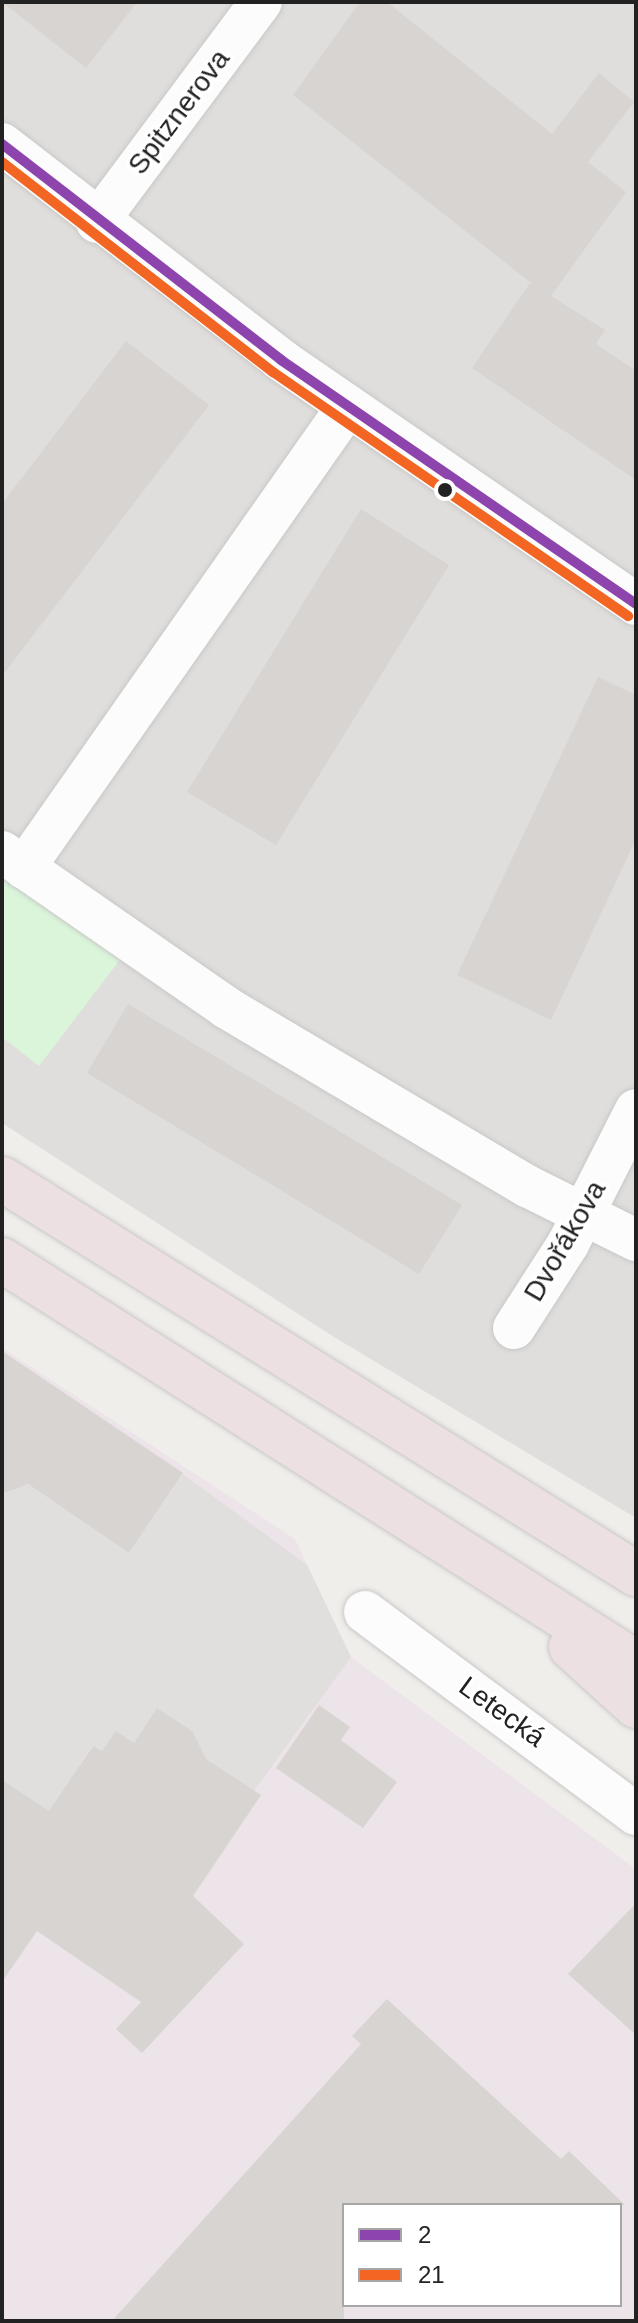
<!DOCTYPE html>
<html>
<head>
<meta charset="utf-8">
<style>
  body { margin:0 }
  #map { position:relative; width:638px; height:2323px; overflow:hidden; background:#f0eeeb; font-family:Helvetica,sans-serif }
  div>[style] { position:absolute }
  [style*='--x'] { left:calc(var(--x)*1px); top:calc(var(--y)*1px); width:calc(var(--w)*1px); rotate:calc(var(--a)*1deg) }
  .residential>* { inset:0; background:#dfdedc }
  .industrial>* { inset:0; background:#ede4e9 }
  .park>* { inset:0; background:#daf5da }
  .parking>* { inset:0; background:#e0dfde }
  .building>* { inset:0; background:#d7d4d2 }
  .roads { filter:drop-shadow(0 0 2px #c9c8c7) drop-shadow(0 0 2px #c9c8c7) }
  .minor>* { height:42px; margin:-21px; padding:0 21px; transform-origin:21px; border-radius:21px; background:#fdfcfc }
  .motorway>* { height:44px; margin:-22px; padding:0 22px; transform-origin:22px; border-radius:22px; background:#ece0e2 }
  .bus-1>* { height:10px; margin:-5px; padding:0 5px; transform-origin:5px; border-radius:5px; background:#8e44ad }
  .bus-2>* { height:10px; margin:-5px; padding:0 5px; transform-origin:5px; border-radius:5px; background:#f26522 }
  .dots>* { width:22px; height:22px; translate:-50% -50%; box-sizing:border-box; border:4px solid #fff; border-radius:50% }
  span { translate:-50% -50%; white-space:nowrap; text-align:center; line-height:1.15; -webkit-text-stroke:7px #fff; paint-order:stroke }
  .street-label { font-size:28px; color:#222 }
  .frame { position:absolute; inset:0; border:4px solid #222; pointer-events:none }
  .legend { position:absolute; left:342px; top:2203px; width:280px; height:104px; box-sizing:border-box; background:#fff; border:2px solid #a7a7a7; margin:0; padding:10px 14px; list-style:none; font-size:24px; color:#222 }
  .legend li { display:flex; align-items:center; gap:16px; height:40px }
  .legend b { width:40px; border:2px solid #a7a7a7 }
</style>
</head>
<body>
<div id="map">
  <div class="residential">
    <i style="clip-path:polygon(2px 2px,636px 2px,636px 1518px,334px 1337px,2px 1123px)"></i>
  </div>
  <div class="industrial">
    <i style="clip-path:polygon(evenodd,2px 1348px,295px 1539px,351px 1657px,636px 1869px,636px 2321px,2px 2321px,2px 1348px,344px 2205px,620px 2205px,620px 2305px,344px 2305px,344px 2205px)"></i>
  </div>
  <div class="park">
    <i style="clip-path:polygon(2px 866px,122px 957px,39px 1066px,2px 1037px)"></i>
  </div>
  <div class="parking">
    <i style="clip-path:polygon(183px 1474px,307px 1565px,351px 1657px,254px 1791px,194px 1751px,192px 1731px,157px 1708px,134px 1743px,116px 1732px,102px 1751px,92px 1746px,79px 1766px,88px 1772px,30px 1859px,2px 1784px,2px 1494px,28px 1484px,129px 1553px)"></i>
  </div>
  <div class="building">
    <i style="clip-path:polygon(2px 2px,137px 2px,86px 68px)"></i>
    <i style="clip-path:polygon(360px 2px,387px 2px,552px 134px,599px 73px,634px 102px,588px 162px,626px 192px,551px 296px,605px 330px,596px 344px,636px 371px,636px 480px,472px 368px,530px 283px,535px 286px,293px 95px)"></i>
    <i style="clip-path:polygon(126px 341px,209px 405px,2px 676px,2px 504px)"></i>
    <i style="clip-path:polygon(361px 509px,449px 565px,276px 845px,187px 792px)"></i>
    <i style="clip-path:polygon(598px 677px,636px 695px,636px 839px,551px 1020px,457px 975px)"></i>
    <i style="clip-path:polygon(128px 1004px,462px 1205px,419px 1274px,87px 1073px)"></i>
    <i style="clip-path:polygon(2px 1351px,183px 1473px,129px 1553px,28px 1484px,2px 1494px)"></i>
    <i style="clip-path:polygon(319px 1705px,350px 1727px,341px 1740px,397px 1782px,363px 1828px,276px 1768px)"></i>
    <i style="clip-path:polygon(157px 1708px,192px 1731px,206px 1759px,261px 1795px,193px 1896px,244px 1944px,142px 2053px,116px 2029px,141px 2002px,37px 1931px,2px 1982px,2px 1780px,49px 1811px,93px 1746px,102px 1751px,116px 1731px,134px 1743px)"></i>
    <i style="clip-path:polygon(636px 1903px,636px 2035px,568px 1974px)"></i>
    <i style="clip-path:polygon(387px 1999px,561px 2159px,569px 2151px,625px 2205px,344px 2205px,344px 2321px,112px 2321px,361px 2044px,352px 2036px)"></i>
  </div>
  <div class="roads">
    <div class="minor">
      <i style="--x:2;--y:144;--w:353;--a:37.7"></i>
      <i style="--x:281;--y:360;--w:431;--a:34.5"></i>
      <i style="--x:97;--y:222;--w:274;--a:-53.3"></i>
      <i style="--x:2;--y:852;--w:274;--a:34.7"></i>
      <i style="--x:227;--y:1008;--w:349;--a:30.7"></i>
      <i style="--x:527;--y:1186;--w:122;--a:26.4"></i>
      <i style="--x:24;--y:868;--w:564;--a:-54.96"></i>
      <i style="--x:514;--y:1328;--w:100;--a:-57.3"></i>
      <i style="--x:568;--y:1244;--w:150;--a:-63.1"></i>
      <i style="--x:365;--y:1612;--w:338;--a:36.7"></i>
    </div>
    <div class="motorway">
      <i style="--x:2;--y:1179;--w:747;--a:31.92"></i>
      <i style="--x:2;--y:1260;--w:751;--a:32.44"></i>
      <i style="--x:571;--y:1647;--w:88;--a:42.2"></i>
    </div>
  </div>
  <div class="bus-1">
    <i style="--x:2;--y:144;--w:353;--a:37.7"></i>
    <i style="--x:281;--y:360;--w:431;--a:34.5"></i>
  </div>
  <div class="bus-2">
    <i style="--x:2;--y:162;--w:343;--a:37.8"></i>
    <i style="--x:273;--y:372;--w:431;--a:34.5"></i>
  </div>
  <div class="dots">
    <i style="left:445px;top:490px;background:#222"></i>
  </div>
  <div class="street-label">
    <span style="left:179px;top:112px;rotate:-53deg">Spitznerova</span>
    <span style="left:565px;top:1241px;rotate:-60deg">Dvořákova</span>
    <span style="left:502px;top:1712px;rotate:36deg">Letecká</span>
  </div>
  <div class="frame"></div>
  <ul class="legend">
  <li><b style="height:10px;background:#8e44ad"></b>2</li>
  <li><b style="height:10px;background:#f26522"></b>21</li>
  </ul>
</div>
</body>
</html>
